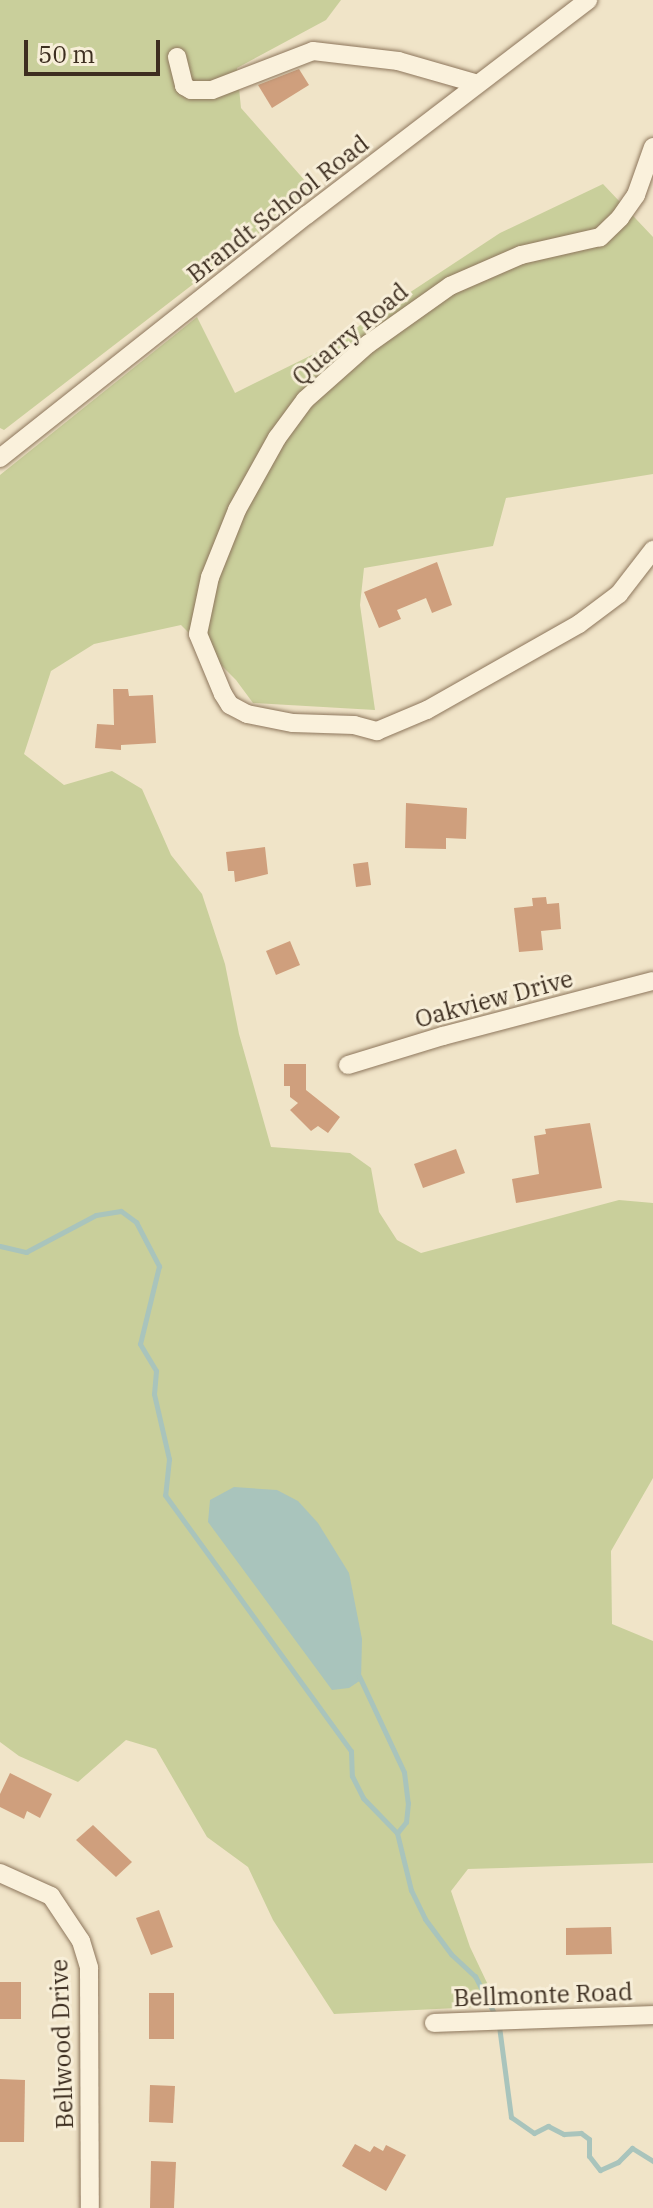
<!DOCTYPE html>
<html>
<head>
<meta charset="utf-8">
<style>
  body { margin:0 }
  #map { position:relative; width:653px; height:2208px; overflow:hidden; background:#f0e4c8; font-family:"IBM Plex Serif",serif }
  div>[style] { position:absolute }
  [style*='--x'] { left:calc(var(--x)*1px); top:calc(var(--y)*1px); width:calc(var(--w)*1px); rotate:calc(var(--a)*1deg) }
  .green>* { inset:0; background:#c9cf9b }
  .water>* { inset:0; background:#a9c4bc }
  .stream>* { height:5px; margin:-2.5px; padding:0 2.5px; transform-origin:2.5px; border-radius:2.5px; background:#a9c4bc }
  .building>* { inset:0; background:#cf9f7d }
  .roads { filter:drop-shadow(0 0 2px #8d765c) drop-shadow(0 0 2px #8d765c) }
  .minor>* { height:18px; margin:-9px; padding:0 9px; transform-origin:9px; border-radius:9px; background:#faf1dc }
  span { translate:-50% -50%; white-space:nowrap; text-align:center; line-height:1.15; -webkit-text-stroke:6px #f7eed8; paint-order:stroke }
  .street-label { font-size:24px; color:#3d2e20 }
  .scale { position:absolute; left:24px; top:40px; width:136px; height:36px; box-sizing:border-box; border:4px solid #3d2e20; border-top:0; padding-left:10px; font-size:24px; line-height:28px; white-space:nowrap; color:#3d2e20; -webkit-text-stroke:6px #f7eed8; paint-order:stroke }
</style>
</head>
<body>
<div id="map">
  <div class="green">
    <i style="clip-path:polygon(0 0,341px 0,326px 20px,237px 68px,241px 108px,314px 191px,4px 430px,0 428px)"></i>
    <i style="clip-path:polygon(603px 184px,653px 237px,653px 474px,506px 498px,493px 546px,364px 568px,360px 605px,375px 710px,253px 703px,236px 680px,181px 625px,94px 644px,51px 671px,24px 754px,64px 785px,112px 771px,142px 789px,171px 855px,202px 894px,225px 964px,239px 1034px,271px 1147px,350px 1153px,371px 1168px,379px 1212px,397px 1240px,421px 1253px,619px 1200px,653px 1203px,653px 1478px,611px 1551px,612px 1624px,653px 1641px,653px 1863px,468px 1869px,451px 1891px,470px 1947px,498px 2006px,334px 2014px,273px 1920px,248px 1867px,207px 1837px,156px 1749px,126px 1740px,78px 1782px,19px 1756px,0 1742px,0 475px,197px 317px,235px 393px,324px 349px,500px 233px)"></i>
  </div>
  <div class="water">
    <i style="clip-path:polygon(234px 1487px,277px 1490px,298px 1501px,318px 1523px,349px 1573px,362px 1639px,361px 1680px,349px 1688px,332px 1690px,208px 1522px,210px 1500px)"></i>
  </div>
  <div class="stream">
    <i style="--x:0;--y:1246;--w:27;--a:13"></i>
    <i style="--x:26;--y:1252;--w:79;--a:-27.9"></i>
    <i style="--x:96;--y:1215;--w:25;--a:-9"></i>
    <i style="--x:121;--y:1211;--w:19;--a:36"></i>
    <i style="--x:136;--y:1222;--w:50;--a:62.4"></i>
    <i style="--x:159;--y:1266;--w:80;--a:103.7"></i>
    <i style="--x:140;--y:1344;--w:31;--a:59"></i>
    <i style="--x:156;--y:1371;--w:23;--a:95"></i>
    <i style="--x:154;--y:1394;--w:67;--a:77"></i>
    <i style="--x:169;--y:1459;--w:36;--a:96"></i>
    <i style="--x:165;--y:1495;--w:316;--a:54"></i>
    <i style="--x:351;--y:1751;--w:25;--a:88"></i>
    <i style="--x:352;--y:1776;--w:25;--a:63"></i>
    <i style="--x:363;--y:1798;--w:49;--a:45.8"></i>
    <i style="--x:397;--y:1833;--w:59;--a:76.2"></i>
    <i style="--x:411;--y:1890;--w:32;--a:64"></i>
    <i style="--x:425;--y:1919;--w:44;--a:53.4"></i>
    <i style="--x:451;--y:1954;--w:33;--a:43"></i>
    <i style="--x:475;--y:1976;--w:46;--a:62.9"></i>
    <i style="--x:359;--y:1676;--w:106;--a:64.9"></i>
    <i style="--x:404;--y:1772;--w:31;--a:83"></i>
    <i style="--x:408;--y:1803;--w:19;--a:96"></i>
    <i style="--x:406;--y:1822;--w:14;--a:129"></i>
    <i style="--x:499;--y:2026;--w:92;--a:82.5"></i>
    <i style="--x:511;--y:2117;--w:28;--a:35"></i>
    <i style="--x:534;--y:2133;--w:16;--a:-27"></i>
    <i style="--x:548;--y:2126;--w:18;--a:27"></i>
    <i style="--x:564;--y:2134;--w:17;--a:-3"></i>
    <i style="--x:581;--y:2133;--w:10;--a:37"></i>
    <i style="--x:589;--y:2139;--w:17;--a:90"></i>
    <i style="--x:589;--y:2156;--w:18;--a:52"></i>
    <i style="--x:600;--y:2170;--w:20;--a:-24"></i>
    <i style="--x:618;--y:2162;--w:20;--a:-45"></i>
    <i style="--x:632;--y:2148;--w:25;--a:32"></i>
  </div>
  <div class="building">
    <i style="clip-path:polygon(299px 69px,309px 85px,272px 108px,258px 85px)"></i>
    <i style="clip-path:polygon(437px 562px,452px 605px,432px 613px,426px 598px,397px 610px,401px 619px,379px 628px,364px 592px)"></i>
    <i style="clip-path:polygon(113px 689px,128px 689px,129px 696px,153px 695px,156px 743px,121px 745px,121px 750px,95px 748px,97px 724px,114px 725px)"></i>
    <i style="clip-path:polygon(406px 803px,467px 808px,466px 839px,446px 838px,446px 849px,405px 848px)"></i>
    <i style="clip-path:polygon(265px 847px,268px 874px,235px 882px,234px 871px,228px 871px,226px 852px)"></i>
    <i style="clip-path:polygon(368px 862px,371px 885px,356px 887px,353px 864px)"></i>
    <i style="clip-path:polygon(546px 897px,547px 904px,559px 903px,561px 929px,541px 931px,543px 950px,519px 952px,514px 908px,533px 906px,532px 898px)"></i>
    <i style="clip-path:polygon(290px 941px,300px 965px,276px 975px,266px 951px)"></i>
    <i style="clip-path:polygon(284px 1064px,306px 1064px,306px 1090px,340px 1117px,328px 1133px,318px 1126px,311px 1131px,290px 1110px,298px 1103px,290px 1097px,290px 1086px,284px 1086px)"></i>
    <i style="clip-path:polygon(590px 1123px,602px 1188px,516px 1203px,512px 1179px,539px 1174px,534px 1136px,546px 1134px,545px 1129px)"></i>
    <i style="clip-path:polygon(456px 1149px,465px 1173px,423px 1188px,414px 1164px)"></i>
    <i style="clip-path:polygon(10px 1773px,52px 1794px,40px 1818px,27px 1811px,24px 1819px,0 1807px,0 1794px)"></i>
    <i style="clip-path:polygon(93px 1825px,132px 1862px,116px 1877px,76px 1840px)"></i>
    <i style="clip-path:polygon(159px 1910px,173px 1947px,151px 1955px,136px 1918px)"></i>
    <i style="clip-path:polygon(611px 1927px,612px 1954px,566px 1955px,566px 1928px)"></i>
    <i style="clip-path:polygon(0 1982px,21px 1982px,21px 2019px,0 2019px)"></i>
    <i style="clip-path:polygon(149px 1993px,174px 1993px,174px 2039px,149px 2039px)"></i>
    <i style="clip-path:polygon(0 2079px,25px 2080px,24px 2142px,0 2142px)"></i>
    <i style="clip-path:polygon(150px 2085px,175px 2086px,173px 2123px,149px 2122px)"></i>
    <i style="clip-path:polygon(355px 2144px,370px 2152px,374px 2146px,383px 2151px,386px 2145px,406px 2155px,386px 2191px,342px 2166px)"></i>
    <i style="clip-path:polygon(151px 2161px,176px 2162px,174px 2208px,150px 2208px)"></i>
  </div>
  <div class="roads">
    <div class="minor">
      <i style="--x:177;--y:57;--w:30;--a:76"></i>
      <i style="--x:184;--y:86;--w:8;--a:30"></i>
      <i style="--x:191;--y:90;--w:21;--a:0"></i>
      <i style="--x:212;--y:90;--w:108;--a:-21.1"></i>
      <i style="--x:313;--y:51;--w:86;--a:6.7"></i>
      <i style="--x:398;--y:61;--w:83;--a:16"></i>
      <i style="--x:653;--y:147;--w:51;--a:109.5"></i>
      <i style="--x:636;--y:195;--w:28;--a:125"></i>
      <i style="--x:620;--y:218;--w:28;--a:136"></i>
      <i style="--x:600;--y:237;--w:81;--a:167.2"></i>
      <i style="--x:521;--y:255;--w:77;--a:156.4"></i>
      <i style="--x:450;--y:286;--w:100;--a:144.7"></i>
      <i style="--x:368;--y:344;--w:84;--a:138.4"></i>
      <i style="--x:305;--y:400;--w:47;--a:126.4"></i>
      <i style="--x:277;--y:438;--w:82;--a:119.1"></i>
      <i style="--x:237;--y:510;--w:72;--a:111.9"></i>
      <i style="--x:210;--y:577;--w:58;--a:101.9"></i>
      <i style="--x:198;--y:634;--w:65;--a:67.4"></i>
      <i style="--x:223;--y:694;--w:13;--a:58"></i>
      <i style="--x:230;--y:705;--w:19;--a:28"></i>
      <i style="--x:247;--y:714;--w:47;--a:11.1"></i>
      <i style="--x:293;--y:723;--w:61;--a:1.9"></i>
      <i style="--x:354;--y:725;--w:24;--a:15"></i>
      <i style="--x:377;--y:731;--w:54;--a:-22.8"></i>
      <i style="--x:427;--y:710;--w:175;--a:-29.5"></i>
      <i style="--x:579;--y:624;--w:50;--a:-36.9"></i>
      <i style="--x:619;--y:594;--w:56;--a:-52.3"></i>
      <i style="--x:0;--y:458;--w:392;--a:-38.4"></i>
      <i style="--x:307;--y:215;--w:354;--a:-37.4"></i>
      <i style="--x:348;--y:1065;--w:99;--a:-17"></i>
      <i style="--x:443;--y:1036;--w:217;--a:-14.7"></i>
      <i style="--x:0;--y:1873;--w:56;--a:24.3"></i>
      <i style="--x:51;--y:1896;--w:54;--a:56.3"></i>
      <i style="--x:81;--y:1941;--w:28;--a:73"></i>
      <i style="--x:89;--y:1968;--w:240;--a:89.8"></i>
      <i style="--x:434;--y:2023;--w:219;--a:-2.1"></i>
    </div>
  </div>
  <div class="street-label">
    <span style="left:278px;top:209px;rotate:-38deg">Brandt School Road</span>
    <span style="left:350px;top:334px;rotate:-40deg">Quarry Road</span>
    <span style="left:494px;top:999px;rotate:-15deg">Oakview Drive</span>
    <span style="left:543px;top:1995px;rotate:-2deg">Bellmonte Road</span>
    <span style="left:62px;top:2044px;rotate:-92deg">Bellwood Drive</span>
  </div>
  <div class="scale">50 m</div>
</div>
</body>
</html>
